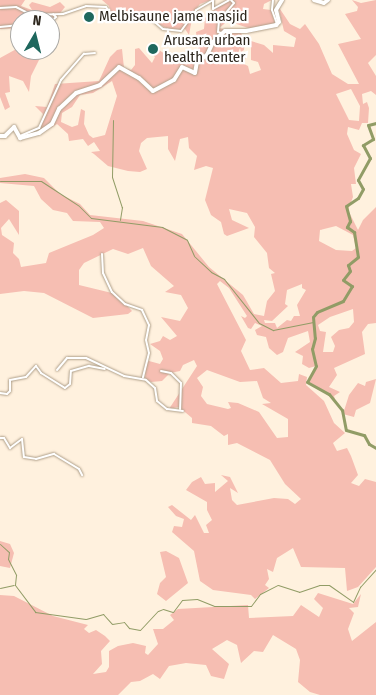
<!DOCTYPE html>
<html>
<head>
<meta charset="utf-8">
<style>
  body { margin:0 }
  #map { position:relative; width:376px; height:695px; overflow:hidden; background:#fff1de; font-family:"Fira Sans Condensed",sans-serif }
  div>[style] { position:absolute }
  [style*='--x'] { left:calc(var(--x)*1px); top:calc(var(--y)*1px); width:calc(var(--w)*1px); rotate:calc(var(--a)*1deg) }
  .green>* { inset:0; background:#f6beb2 }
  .stream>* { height:1px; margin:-0.5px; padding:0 0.5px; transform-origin:0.5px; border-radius:0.5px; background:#919c66 }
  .river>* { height:3px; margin:-1.5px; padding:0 1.5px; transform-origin:1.5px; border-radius:1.5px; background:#919c66 }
  .roads { filter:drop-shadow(0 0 1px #af9f89) drop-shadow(0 0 1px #af9f89) }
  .minor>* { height:2px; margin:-1px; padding:0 1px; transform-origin:1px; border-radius:1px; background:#fff }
  .secondary>* { height:4px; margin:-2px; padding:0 2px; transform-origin:2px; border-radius:2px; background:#fff }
  .dots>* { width:14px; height:14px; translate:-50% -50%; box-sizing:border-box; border:2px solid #fff; border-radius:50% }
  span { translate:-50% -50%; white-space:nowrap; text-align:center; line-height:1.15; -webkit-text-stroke:4.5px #fff; paint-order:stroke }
  .poi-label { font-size:15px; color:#2d271e }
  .left { translate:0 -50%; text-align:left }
  .north { position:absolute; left:10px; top:10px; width:50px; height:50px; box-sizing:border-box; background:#fff; border:1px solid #aba9a5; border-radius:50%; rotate:8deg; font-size:14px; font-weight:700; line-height:20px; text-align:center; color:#2d271e }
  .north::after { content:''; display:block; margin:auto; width:18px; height:22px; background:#1e675d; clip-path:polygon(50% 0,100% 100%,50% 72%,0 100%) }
</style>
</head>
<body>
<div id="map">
  <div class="green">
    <i style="clip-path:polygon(0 0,25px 0,21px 6px,32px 10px,29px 5px,32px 2px,50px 7px,60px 2px,65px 7px,57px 17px,20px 20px,20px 28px,0 29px)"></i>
    <i style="clip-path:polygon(102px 0,211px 0,200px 4px,193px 13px,189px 35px,185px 29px,172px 31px,143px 16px,126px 15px,112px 23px,109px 6px)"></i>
    <i style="clip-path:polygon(evenodd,232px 0,272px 0,264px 4px,263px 9px,271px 10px,275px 23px,251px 29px,228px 21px,219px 28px,240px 32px,245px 39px,244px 50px,241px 52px,240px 48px,238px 53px,246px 56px,244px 64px,248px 66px,250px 74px,261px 70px,258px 62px,251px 60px,251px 41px,264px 45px,273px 53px,273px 45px,294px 47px,296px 38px,284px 31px,278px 6px,290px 24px,300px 29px,305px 24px,319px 44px,332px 74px,348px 84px,359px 84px,338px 44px,361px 39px,345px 14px,357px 11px,358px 7px,352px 0,361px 3px,376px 0,376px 55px,368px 63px,376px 76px,376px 95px,371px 91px,362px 94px,363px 104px,367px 102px,369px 108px,368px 123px,362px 123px,359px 130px,348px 127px,347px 134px,354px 150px,361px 154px,354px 168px,356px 184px,351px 184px,353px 197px,348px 210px,358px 230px,363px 220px,376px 207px,376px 323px,368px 324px,362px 332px,365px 354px,334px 368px,337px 375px,329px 387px,340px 392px,334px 396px,335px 399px,309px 382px,316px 366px,309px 368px,302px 364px,303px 356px,295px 352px,310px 342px,308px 331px,288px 338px,283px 352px,277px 355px,269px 348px,266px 337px,257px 335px,255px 330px,262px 326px,255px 323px,251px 329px,248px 328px,241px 316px,245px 318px,247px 316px,229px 288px,220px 281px,217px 284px,246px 340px,241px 351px,250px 370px,264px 368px,281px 383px,298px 381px,299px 374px,307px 377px,306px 385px,324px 401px,334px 423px,345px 433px,333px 443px,337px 451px,347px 448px,351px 456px,358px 475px,351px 483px,359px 486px,365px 479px,376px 482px,376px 567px,358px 587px,347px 591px,345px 568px,301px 567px,293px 548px,277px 558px,273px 572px,267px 569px,269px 579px,265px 585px,269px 588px,255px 599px,251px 595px,213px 590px,200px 581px,194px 551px,172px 532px,174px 526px,182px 527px,184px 519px,176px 516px,168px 507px,172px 505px,191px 520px,195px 515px,204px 533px,209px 533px,206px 525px,212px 520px,207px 510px,207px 502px,186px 490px,192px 482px,201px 477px,205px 484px,215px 483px,215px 492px,228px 481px,221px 475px,230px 477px,238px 493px,230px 488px,232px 500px,237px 505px,274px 498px,288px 499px,295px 504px,301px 499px,285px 484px,270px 460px,237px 443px,228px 445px,228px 434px,224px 436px,211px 426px,192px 423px,192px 418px,179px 407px,169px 409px,197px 366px,194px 360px,183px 365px,180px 371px,170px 373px,162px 381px,151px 382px,145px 378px,146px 363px,149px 361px,160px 364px,163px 359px,160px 351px,150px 344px,160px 341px,163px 336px,170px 340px,177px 336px,161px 317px,180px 321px,188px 308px,181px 295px,165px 292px,174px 286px,151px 266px,143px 248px,128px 254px,113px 249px,84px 263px,79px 270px,79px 285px,116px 294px,132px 311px,128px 314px,93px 318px,44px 293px,24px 291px,0 294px,0 203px,6px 200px,19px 211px,19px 235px,9px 219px,1px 228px,2px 235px,14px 243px,13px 253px,19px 259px,21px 267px,46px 263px,49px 253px,93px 235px,104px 228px,100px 222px,73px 221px,67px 213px,53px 210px,41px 199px,34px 186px,0 183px,0 178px,25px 174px,44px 178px,60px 194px,80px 204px,90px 215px,143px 221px,182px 234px,209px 267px,243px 295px,254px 314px,264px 316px,267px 301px,275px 291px,271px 274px,275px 273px,269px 268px,267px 253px,254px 237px,255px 227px,247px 213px,229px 209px,232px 220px,249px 228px,227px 236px,224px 234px,221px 222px,211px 215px,205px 200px,213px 168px,206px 166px,194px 170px,197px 156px,189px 148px,188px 137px,180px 139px,175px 161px,168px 149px,168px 136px,147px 138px,141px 143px,139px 151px,147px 169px,140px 172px,128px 171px,108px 166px,94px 154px,91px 152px,100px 151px,94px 142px,88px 146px,83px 139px,69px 141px,68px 134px,57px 124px,39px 135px,43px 114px,35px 106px,47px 107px,55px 84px,99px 81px,110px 57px,117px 50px,122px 49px,124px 68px,131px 70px,135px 65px,135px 49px,139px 48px,152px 63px,155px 57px,147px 49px,155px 47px,176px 62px,185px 60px,189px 52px,199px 53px,196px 32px,204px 29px,205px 18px,218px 7px,232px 0,112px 81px,117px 96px,105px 135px,93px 138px,89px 135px,84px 124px,85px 111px,81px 109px,78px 125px,72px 127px,61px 122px,62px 113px,72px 107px,80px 95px,93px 93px,112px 81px,232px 0,351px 89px,360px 106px,359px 121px,349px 120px,336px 94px,351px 89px,232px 0,336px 226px,353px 235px,356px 248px,352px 251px,336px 250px,319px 241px,320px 230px,336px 226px,232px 0,302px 284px,302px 288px,306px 290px,297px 305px,300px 316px,294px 316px,291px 321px,287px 320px,277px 328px,275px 323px,265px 323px,264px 320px,272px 321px,288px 306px,285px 304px,287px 290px,302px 284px,232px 0,353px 309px,354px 322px,349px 328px,339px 330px,331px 337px,335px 346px,333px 352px,323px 352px,326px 332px,320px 331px,318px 325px,330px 317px,353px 309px,232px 0,207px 370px,240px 382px,257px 381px,263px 398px,271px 403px,262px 404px,288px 419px,288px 437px,277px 438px,259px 412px,238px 403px,228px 402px,231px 408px,228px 409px,207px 404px,201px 396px,203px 387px,197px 378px,207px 370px)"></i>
    <i style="clip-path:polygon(20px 47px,20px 50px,44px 50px,31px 76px,29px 92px,23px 81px,9px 76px,10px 92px,5px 93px,10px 107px,5px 110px,0 97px,0 58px)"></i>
    <i style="clip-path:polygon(376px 379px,370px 403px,356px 410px,354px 417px,343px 414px,349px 395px,358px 383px,365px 386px,366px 382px)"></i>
    <i style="clip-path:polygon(0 541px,10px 544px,14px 553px,10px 568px,0 566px)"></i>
    <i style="clip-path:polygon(166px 551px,179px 558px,188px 583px,166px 601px,157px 594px,160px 583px,166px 577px,160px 552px)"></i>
    <i style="clip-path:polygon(318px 593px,353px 604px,361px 594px,358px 607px,349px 608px,354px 613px,348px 629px,352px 641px,376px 622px,376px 695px,320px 695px,310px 692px,298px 682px,300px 660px,296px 649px,273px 635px,263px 652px,254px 651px,241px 663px,237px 645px,227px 640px,212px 649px,229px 664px,224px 679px,211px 676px,206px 665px,186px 663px,169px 666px,160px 679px,153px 674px,140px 681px,131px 682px,118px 695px,0 695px,0 595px,14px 596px,53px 616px,88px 625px,84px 629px,89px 633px,96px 630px,105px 636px,110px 641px,101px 651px,102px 664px,93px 674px,106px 672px,109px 667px,109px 651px,118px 646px,133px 643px,146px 646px,145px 653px,148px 655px,158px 644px,153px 629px,163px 629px,174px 620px,170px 615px,178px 609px,248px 605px,249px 618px,293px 616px,301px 605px,319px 617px,323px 608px,314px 599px)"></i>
  </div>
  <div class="stream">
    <i style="--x:113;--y:120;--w:57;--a:91"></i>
    <i style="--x:112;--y:177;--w:32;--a:72"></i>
    <i style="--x:122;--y:207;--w:13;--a:99"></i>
    <i style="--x:0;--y:181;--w:41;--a:0"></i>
    <i style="--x:41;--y:181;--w:45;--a:33.3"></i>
    <i style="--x:79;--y:206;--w:17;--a:45"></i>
    <i style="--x:91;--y:218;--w:72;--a:7.2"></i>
    <i style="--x:162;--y:227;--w:28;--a:27"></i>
    <i style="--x:187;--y:240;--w:17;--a:66"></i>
    <i style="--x:194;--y:256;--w:23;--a:43"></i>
    <i style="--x:211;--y:272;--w:15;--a:28"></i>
    <i style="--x:224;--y:279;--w:56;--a:51.5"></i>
    <i style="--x:259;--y:323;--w:16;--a:27"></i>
    <i style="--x:273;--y:330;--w:41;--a:-11.3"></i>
    <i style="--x:0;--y:544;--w:12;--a:42"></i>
    <i style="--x:9;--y:552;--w:7;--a:98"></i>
    <i style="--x:8;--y:559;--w:18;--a:63"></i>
    <i style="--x:16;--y:575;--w:10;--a:96"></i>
    <i style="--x:15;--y:585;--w:34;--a:53"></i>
    <i style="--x:35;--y:612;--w:51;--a:7.8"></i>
    <i style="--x:86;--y:619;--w:18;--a:-16"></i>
    <i style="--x:103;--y:614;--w:13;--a:48"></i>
    <i style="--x:112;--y:624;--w:12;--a:-9"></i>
    <i style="--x:124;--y:622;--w:8;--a:50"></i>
    <i style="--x:129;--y:628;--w:11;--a:10"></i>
    <i style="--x:140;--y:630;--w:26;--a:-47"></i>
    <i style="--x:158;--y:611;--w:5;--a:-22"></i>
    <i style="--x:163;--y:609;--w:10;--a:17"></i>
    <i style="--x:173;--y:612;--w:15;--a:-53"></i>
    <i style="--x:182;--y:600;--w:15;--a:-4"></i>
    <i style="--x:197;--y:599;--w:18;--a:22"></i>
    <i style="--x:214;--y:606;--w:37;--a:0"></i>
    <i style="--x:251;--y:606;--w:15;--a:-53"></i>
    <i style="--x:260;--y:594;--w:20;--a:-27"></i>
    <i style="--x:278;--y:585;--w:22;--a:18"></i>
    <i style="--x:299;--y:592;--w:21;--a:-19"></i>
    <i style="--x:319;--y:585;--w:10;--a:0"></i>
    <i style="--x:329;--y:585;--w:29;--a:35"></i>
    <i style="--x:353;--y:602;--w:17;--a:-65"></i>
    <i style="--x:360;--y:587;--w:24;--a:-48"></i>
    <i style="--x:0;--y:588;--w:14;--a:-12"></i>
  </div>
  <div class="river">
    <i style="--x:376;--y:123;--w:8;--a:166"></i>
    <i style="--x:368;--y:125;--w:15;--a:70"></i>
    <i style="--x:373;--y:139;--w:12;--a:149"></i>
    <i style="--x:363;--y:145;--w:15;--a:62"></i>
    <i style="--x:370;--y:158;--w:25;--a:119"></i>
    <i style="--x:358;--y:180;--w:10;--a:61"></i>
    <i style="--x:363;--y:189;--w:10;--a:119"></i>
    <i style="--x:358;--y:198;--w:14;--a:146"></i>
    <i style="--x:346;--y:206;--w:16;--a:75"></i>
    <i style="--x:350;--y:221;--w:7;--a:117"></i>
    <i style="--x:347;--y:227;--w:9;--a:36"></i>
    <i style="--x:354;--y:232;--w:25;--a:81"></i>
    <i style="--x:358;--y:257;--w:13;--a:141"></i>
    <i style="--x:348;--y:265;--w:6;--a:72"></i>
    <i style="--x:350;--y:271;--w:11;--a:128"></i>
    <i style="--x:343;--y:280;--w:11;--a:34"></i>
    <i style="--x:352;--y:286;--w:17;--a:121"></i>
    <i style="--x:343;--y:301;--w:28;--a:157"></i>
    <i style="--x:317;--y:312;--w:6;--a:129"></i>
    <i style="--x:313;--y:317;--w:21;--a:85"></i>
    <i style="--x:315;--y:338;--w:11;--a:105"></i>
    <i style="--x:312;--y:349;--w:17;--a:77"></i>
    <i style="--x:316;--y:366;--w:18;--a:119"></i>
    <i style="--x:307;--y:382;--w:25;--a:29"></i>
    <i style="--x:329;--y:394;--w:21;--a:51"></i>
    <i style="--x:342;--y:410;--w:20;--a:79"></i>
    <i style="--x:346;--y:430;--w:19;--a:16"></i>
    <i style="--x:364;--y:435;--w:10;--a:61"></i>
    <i style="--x:369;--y:444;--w:8;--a:30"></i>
  </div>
  <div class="roads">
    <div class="minor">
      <i style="--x:273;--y:0;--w:10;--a:96"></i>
      <i style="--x:272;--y:10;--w:15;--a:70"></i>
      <i style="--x:0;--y:8;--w:16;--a:-4"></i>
      <i style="--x:16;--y:7;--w:18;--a:27"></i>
      <i style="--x:32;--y:15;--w:31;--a:-2"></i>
      <i style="--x:63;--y:14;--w:24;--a:-19"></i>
      <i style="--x:86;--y:6;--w:20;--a:3"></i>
      <i style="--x:106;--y:7;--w:15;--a:53"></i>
      <i style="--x:115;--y:19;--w:12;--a:-31"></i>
      <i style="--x:125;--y:13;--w:24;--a:9"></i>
      <i style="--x:149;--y:17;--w:18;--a:41"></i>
      <i style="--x:163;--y:29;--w:18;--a:6"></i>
      <i style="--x:181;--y:31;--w:26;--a:-54"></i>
      <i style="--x:196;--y:10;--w:20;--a:-30"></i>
      <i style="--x:213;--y:0;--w:9;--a:90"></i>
      <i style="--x:213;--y:9;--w:18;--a:-29"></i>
      <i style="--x:50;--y:23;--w:8;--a:-45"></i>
      <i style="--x:56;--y:17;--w:4;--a:-135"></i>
      <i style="--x:0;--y:27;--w:20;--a:-6"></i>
      <i style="--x:221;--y:33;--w:3;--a:-162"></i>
      <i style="--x:218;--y:32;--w:11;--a:-85"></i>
      <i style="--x:219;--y:21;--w:23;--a:-50"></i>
      <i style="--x:234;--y:3;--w:4;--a:-135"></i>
      <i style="--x:20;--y:136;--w:21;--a:-23"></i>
      <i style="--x:39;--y:128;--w:53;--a:-65.4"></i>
      <i style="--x:61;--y:80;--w:35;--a:-49"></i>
      <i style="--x:84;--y:54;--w:11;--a:-5"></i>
      <i style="--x:102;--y:254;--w:19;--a:87"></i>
      <i style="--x:103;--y:273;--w:21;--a:65"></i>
      <i style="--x:112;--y:292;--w:18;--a:43"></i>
      <i style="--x:125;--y:304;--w:18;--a:19"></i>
      <i style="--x:142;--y:310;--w:17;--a:65"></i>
      <i style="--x:149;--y:325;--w:15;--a:101"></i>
      <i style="--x:146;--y:340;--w:13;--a:77"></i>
      <i style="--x:149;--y:353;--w:25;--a:104"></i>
      <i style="--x:57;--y:370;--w:16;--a:-50"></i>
      <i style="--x:67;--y:358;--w:19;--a:0"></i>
      <i style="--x:86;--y:358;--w:42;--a:25.3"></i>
      <i style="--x:124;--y:376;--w:22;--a:10"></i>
      <i style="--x:146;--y:380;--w:12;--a:42"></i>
      <i style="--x:155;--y:388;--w:13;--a:81"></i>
      <i style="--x:157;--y:401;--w:13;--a:39"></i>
      <i style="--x:167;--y:409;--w:16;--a:7"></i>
      <i style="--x:161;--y:371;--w:10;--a:11"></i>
      <i style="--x:171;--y:373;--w:14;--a:45"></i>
      <i style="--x:181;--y:383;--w:26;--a:92"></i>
      <i style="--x:0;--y:393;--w:7;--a:8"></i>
      <i style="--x:7;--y:394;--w:4;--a:-45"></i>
      <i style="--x:10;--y:391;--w:11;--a:-90"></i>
      <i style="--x:10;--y:380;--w:16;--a:-11"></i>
      <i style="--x:26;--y:377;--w:15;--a:-48"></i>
      <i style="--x:36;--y:366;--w:9;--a:54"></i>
      <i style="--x:41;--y:373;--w:28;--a:32"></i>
      <i style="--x:65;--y:388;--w:6;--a:-39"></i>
      <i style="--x:70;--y:384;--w:13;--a:-86"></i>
      <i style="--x:71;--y:371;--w:19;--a:-16"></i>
      <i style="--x:89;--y:366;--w:16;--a:11"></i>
      <i style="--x:0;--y:438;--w:4;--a:0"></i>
      <i style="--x:4;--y:438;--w:12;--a:59"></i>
      <i style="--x:10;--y:448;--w:15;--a:-37"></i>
      <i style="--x:22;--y:439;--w:18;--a:84"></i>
      <i style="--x:24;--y:457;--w:12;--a:9"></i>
      <i style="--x:36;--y:459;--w:19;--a:-16"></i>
      <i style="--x:54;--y:454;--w:29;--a:31"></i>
      <i style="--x:79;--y:469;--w:7;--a:63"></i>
    </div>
    <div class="secondary">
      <i style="--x:314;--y:0;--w:10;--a:17"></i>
      <i style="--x:324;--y:3;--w:5;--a:-37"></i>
      <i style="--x:0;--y:136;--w:5;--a:0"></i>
      <i style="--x:5;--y:136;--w:13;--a:-45"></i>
      <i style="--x:14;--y:127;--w:13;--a:61"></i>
      <i style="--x:20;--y:138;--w:20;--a:-15"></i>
      <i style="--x:39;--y:133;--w:16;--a:-35"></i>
      <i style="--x:52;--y:124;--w:17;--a:-65"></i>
      <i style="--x:59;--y:109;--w:23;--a:-43"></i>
      <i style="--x:76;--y:93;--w:25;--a:-18"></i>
      <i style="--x:100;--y:85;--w:26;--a:-43"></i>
      <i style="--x:119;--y:67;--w:23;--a:29"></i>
      <i style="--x:139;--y:78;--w:19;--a:43"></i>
      <i style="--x:153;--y:91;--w:24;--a:-28"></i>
      <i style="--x:174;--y:80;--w:15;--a:-58"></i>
      <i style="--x:182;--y:67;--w:14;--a:25"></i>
      <i style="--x:195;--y:73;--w:11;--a:-80"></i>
      <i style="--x:197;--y:62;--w:12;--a:-35"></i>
      <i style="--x:207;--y:55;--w:14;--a:-65"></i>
      <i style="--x:213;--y:42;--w:16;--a:-43"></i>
      <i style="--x:225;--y:31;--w:21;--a:0"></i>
      <i style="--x:246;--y:31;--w:31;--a:-11"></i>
      <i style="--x:276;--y:25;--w:4;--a:-45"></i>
      <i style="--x:279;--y:22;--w:12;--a:-104"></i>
      <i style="--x:276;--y:10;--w:12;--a:-59"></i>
    </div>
  </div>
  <div class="dots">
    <i style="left:89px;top:17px;background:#1e675d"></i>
    <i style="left:153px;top:49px;background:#1e675d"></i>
  </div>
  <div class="poi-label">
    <span class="left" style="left:99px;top:17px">Melbisaune jame masjid</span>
    <span class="left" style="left:164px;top:49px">Arusara urban<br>health center</span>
  </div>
  <div class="north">N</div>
</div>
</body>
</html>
